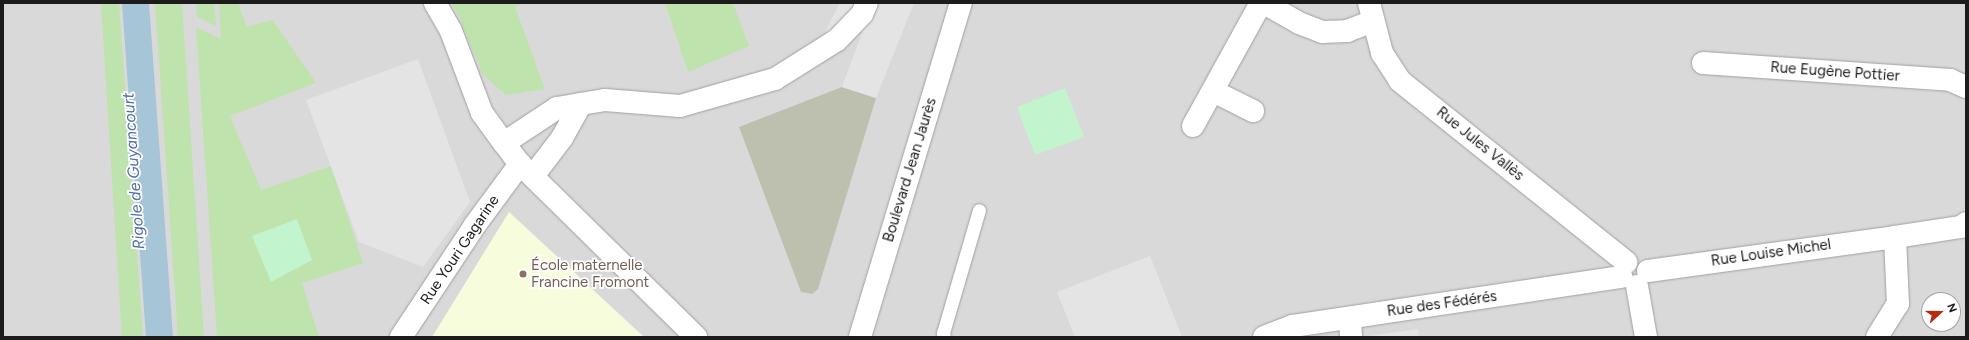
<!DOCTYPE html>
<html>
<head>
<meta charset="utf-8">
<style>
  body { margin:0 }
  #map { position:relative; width:1969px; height:340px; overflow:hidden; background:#edebe2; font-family:Figtree,sans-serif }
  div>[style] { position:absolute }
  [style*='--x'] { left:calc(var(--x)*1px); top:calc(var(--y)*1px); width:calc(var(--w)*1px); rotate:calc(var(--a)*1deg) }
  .residential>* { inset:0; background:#dad9d9 }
  .education>* { inset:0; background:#f7fcdc }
  .construction>* { inset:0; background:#bec0af }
  .grass>* { inset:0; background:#bfe3ac }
  .park>* { inset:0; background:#c2f4cd }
  .parking>* { inset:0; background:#e4e4e4 }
  .water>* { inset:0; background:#a6c5d7 }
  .roads { filter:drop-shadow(0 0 1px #a0a0a0) drop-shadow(0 0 1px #a0a0a0) }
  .service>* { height:13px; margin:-6.5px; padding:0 6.5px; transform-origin:6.5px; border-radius:6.5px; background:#fff }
  .minor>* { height:22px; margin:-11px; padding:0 11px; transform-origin:11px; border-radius:11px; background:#fff }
  .tertiary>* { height:22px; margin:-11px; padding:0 11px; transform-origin:11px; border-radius:11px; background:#fff }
  .dots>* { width:11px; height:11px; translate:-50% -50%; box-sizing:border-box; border:2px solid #fff; border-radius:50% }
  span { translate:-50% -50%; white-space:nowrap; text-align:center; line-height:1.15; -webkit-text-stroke:3.5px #fff; paint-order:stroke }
  .street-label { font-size:15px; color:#1c1c1c }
  .education-label { font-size:15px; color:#785e54 }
  .left { translate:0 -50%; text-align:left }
  .water-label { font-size:16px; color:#516ea3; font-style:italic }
  .frame { position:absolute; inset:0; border:4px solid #1c1c1c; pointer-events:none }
  .north { position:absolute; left:1921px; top:292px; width:40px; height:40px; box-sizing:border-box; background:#fff; border:1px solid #a4a4a4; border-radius:50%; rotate:69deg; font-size:11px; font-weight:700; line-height:16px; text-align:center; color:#1c1c1c }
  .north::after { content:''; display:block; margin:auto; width:14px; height:18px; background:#b82910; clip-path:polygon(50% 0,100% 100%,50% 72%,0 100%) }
</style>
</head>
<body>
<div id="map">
  <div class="residential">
    <i style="clip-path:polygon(evenodd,3px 3px,1966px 3px,1966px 337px,3px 337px,3px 3px,1929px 300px,1953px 300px,1953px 324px,1929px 324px,1929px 300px)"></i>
  </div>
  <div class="education">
    <i style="clip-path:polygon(509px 212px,644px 337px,432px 337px)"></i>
  </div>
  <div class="construction">
    <i style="clip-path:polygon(842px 87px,876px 98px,818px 289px,812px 294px,801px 292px,739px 127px)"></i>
  </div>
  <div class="grass">
    <i style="clip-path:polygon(101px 3px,119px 3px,143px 337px,122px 337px)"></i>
    <i style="clip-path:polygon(155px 3px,182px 3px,204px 337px,178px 337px)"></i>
    <i style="clip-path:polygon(196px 3px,214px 3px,216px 26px,197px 17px)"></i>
    <i style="clip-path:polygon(219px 3px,238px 3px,247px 27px,273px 20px,316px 83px,230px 116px,261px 190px,331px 166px,363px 263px,302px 283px,319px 337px,217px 337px,196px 27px,221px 39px)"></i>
    <i style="clip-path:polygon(451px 3px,522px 3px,515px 7px,545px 89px,506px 95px,483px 75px,460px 18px)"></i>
    <i style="clip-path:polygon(665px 3px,733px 3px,749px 46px,688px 72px)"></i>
  </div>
  <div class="park">
    <i style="clip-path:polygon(1065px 88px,1084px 137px,1035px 155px,1017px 107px)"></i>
    <i style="clip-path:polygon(297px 219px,312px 260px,271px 282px,252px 236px)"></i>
  </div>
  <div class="parking">
    <i style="clip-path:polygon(840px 3px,854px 3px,837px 40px,825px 32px)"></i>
    <i style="clip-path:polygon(873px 3px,914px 3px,876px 98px,842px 87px)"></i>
    <i style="clip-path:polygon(418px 59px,470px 202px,423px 267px,359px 242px,306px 100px)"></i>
    <i style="clip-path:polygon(1150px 256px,1182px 337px,1075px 337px,1057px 292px)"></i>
    <i style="clip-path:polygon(1418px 329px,1419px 337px,1361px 337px)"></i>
  </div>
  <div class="water">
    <i style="clip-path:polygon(122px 3px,149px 3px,173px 337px,146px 337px)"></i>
  </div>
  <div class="roads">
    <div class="service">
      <i style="--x:944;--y:337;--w:4;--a:-104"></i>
      <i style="--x:943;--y:333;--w:128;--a:-73.7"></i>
    </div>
    <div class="minor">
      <i style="--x:435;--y:3;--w:32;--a:60"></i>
      <i style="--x:451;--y:31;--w:88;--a:69.3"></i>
      <i style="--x:482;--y:113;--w:37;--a:54"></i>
      <i style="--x:504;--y:143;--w:26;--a:53"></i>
      <i style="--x:520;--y:164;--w:247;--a:44.5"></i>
      <i style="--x:1264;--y:3;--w:40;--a:29.7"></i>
      <i style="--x:1299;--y:23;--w:25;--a:21"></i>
      <i style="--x:1322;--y:32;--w:25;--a:-2"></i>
      <i style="--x:1347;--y:31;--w:28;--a:-21"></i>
      <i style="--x:1369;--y:3;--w:52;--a:75.4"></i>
      <i style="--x:1382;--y:53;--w:33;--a:57"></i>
      <i style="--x:1400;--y:81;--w:290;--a:38.7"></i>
      <i style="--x:1703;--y:63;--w:248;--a:3.9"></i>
      <i style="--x:1950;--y:80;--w:17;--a:24"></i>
      <i style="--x:1213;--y:91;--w:45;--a:26.6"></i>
      <i style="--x:1193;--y:126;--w:141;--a:-61.1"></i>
      <i style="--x:504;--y:143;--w:64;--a:-33.4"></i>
      <i style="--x:557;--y:108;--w:49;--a:-9.5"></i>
      <i style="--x:605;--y:100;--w:75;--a:4.6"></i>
      <i style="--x:680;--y:106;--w:99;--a:-15.9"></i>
      <i style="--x:775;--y:79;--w:73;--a:-32.2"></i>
      <i style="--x:837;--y:40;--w:36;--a:-46"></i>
      <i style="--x:862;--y:14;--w:12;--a:-66"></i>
      <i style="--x:533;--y:176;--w:48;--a:-52.7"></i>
      <i style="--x:562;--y:138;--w:39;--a:-61"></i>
      <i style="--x:1648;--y:271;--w:249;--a:-7.8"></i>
      <i style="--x:1895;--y:237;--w:67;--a:-8.6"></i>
      <i style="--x:1961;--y:227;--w:6;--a:-39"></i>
      <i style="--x:1637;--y:286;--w:52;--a:80"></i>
      <i style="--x:1350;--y:318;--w:19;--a:87"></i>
      <i style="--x:401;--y:337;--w:134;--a:-56.5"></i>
      <i style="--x:475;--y:225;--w:76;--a:-53.6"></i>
      <i style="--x:1264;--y:337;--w:31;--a:-21"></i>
      <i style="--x:1293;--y:326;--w:332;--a:-8.5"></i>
      <i style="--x:1877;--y:337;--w:39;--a:-58"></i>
      <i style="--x:1898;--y:304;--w:67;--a:-92.6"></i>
    </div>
    <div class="tertiary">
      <i style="--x:860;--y:337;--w:349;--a:-73.2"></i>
    </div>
  </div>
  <div class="dots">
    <i style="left:523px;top:274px;background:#8d6e63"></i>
  </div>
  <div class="street-label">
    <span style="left:1835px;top:72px;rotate:4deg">Rue Eugène Pottier</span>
    <span style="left:1480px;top:144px;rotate:39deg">Rue Jules Vallès</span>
    <span style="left:910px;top:170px;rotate:-73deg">Boulevard Jean Jaurès</span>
    <span style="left:460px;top:250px;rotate:-56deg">Rue Youri Gagarine</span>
    <span style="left:1771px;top:253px;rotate:-8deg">Rue Louise Michel</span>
    <span style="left:1442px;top:304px;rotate:-8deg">Rue des Fédérés</span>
  </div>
  <div class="education-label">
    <span class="left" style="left:531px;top:274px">École maternelle<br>Francine Fromont</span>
  </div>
  <div class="water-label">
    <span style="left:134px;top:171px;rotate:-94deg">Rigole de Guyancourt</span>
  </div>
  <div class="frame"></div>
  <div class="north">N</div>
</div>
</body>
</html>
